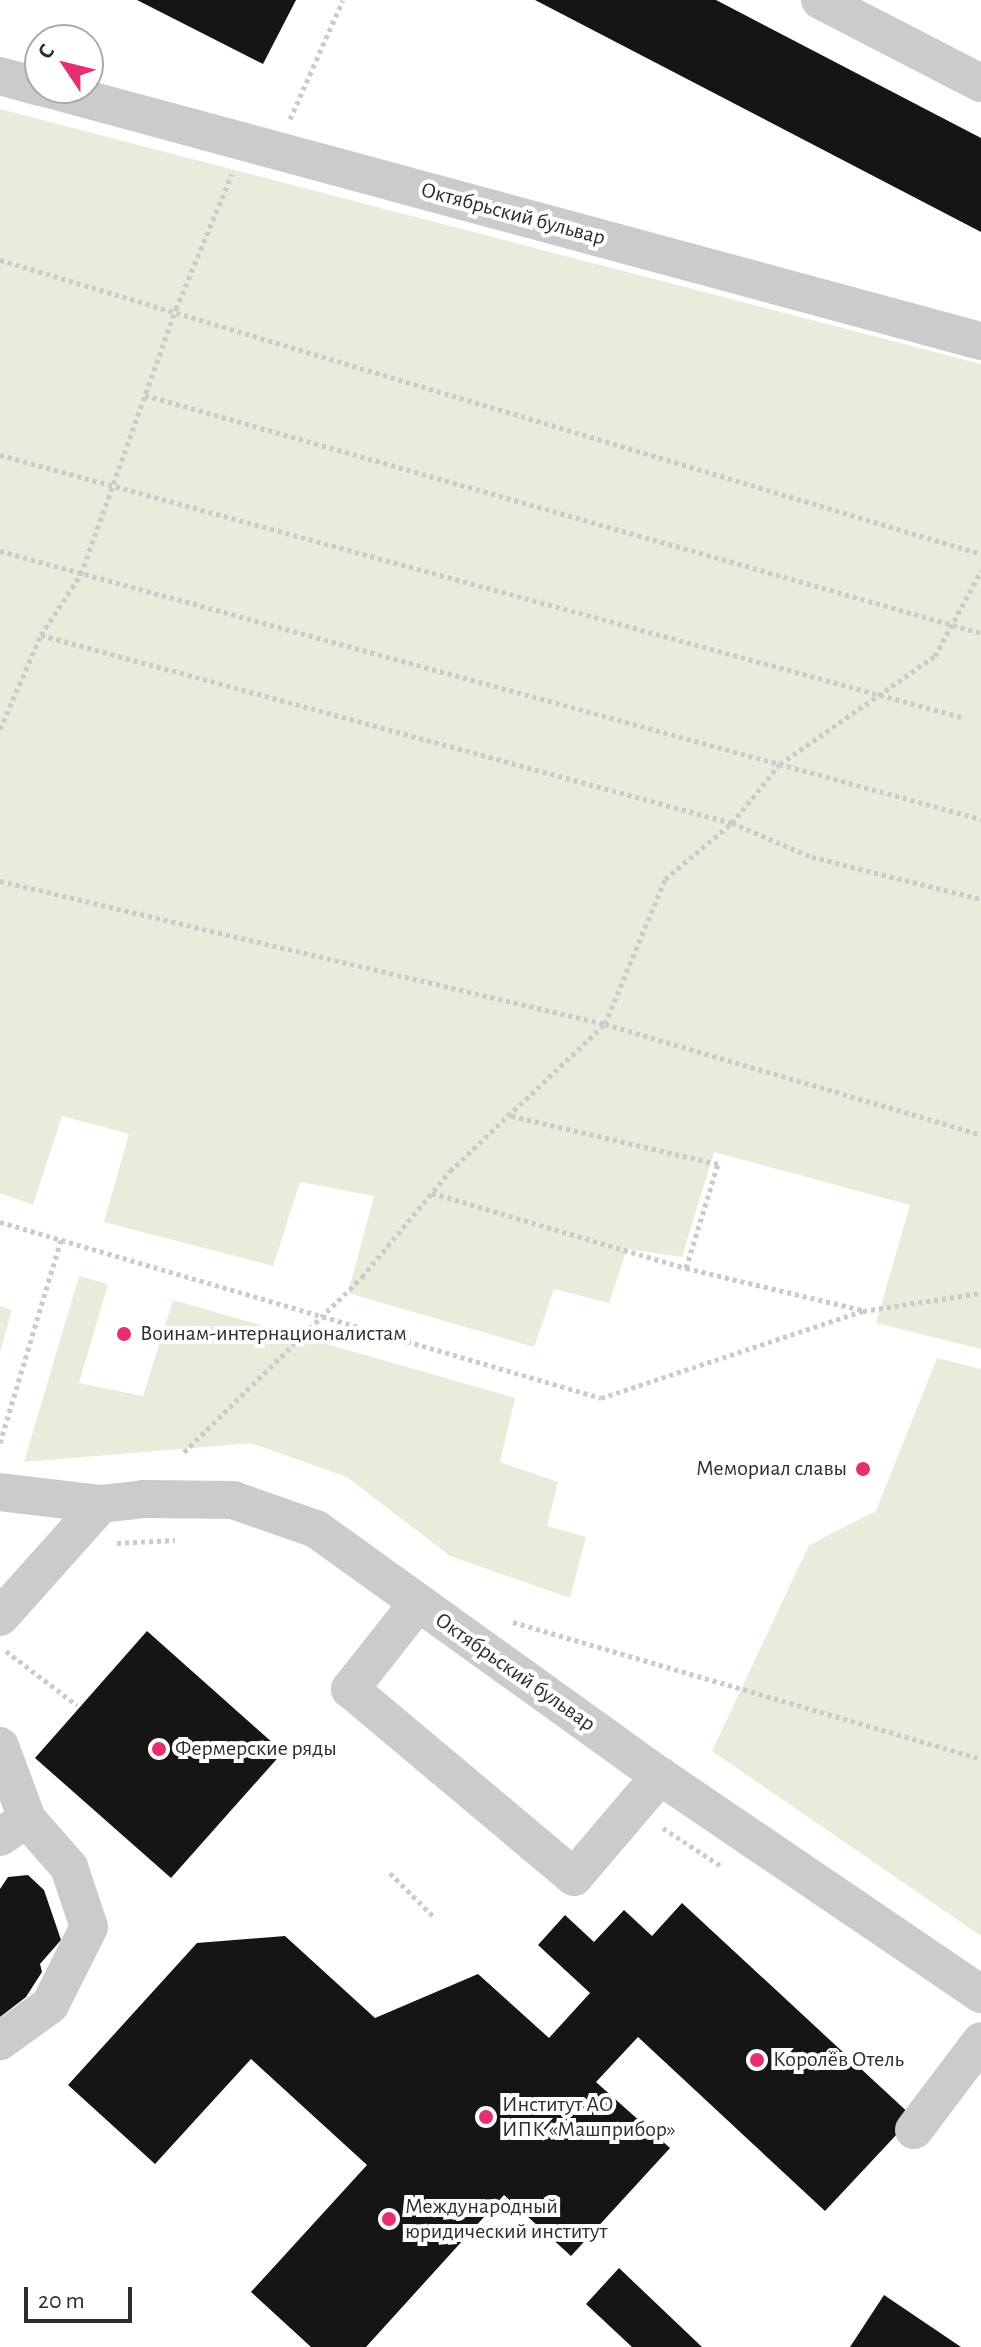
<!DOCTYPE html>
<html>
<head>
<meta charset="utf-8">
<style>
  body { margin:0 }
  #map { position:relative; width:981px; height:2347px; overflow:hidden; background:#fff; font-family:"Alegreya Sans",sans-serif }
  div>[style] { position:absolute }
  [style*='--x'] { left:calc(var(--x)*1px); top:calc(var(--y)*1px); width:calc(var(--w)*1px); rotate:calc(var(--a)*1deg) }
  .green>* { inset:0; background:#e9ecdb }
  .building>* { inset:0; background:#151515 }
  .path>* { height:5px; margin-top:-2.5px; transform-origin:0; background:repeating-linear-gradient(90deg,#cbcbcb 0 4px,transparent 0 8px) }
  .minor>* { height:38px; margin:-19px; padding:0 19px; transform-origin:19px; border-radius:19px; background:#cbcbcb }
  .dots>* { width:22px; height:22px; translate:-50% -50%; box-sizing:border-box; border:4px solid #fff; border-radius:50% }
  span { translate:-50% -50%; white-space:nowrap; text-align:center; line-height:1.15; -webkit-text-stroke:8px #fff; paint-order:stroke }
  .street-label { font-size:22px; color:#2e2e2e }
  .poi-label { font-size:22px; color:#2e2e2e }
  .left { translate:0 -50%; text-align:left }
  .right { translate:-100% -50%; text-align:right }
  .north { position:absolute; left:24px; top:24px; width:80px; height:80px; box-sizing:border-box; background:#fff; border:2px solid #ababab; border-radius:50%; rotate:305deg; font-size:22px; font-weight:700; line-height:32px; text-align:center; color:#2e2e2e }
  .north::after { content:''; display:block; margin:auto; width:28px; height:36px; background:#e62f70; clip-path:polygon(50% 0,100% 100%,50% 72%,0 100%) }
  .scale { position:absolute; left:24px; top:2287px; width:108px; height:36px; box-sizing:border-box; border:4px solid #2e2e2e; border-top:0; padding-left:10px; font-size:24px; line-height:28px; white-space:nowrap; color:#2e2e2e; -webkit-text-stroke:6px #fff; paint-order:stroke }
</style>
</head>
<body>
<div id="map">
  <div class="green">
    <i style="clip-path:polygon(0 109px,981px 364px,981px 1349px,876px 1323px,910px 1205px,714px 1152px,682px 1257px,627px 1249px,609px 1303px,554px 1289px,534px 1347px,348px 1293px,374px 1196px,300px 1182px,273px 1266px,104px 1222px,129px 1134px,62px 1116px,33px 1205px,0 1193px)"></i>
    <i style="clip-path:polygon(79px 1276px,108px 1284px,79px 1383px,143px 1396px,173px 1300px,515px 1398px,500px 1462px,558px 1482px,547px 1526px,586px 1537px,570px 1598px,450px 1556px,347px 1477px,251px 1443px,24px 1462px)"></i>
    <i style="clip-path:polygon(0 1306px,12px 1310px,0 1352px)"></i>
    <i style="clip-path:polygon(937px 1358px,981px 1369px,981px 1936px,712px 1751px,809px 1545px,876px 1511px)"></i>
  </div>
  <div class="building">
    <i style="clip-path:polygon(137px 0,296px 0,263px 64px)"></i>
    <i style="clip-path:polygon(535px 0,716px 0,981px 138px,981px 232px)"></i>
    <i style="clip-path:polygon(147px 1631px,283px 1752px,171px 1878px,35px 1758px)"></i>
    <i style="clip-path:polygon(28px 1875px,44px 1890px,61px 1940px,40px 1964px,42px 1972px,26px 1997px,0 2017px,0 1889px,8px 1877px)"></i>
    <i style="clip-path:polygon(682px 1903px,913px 2117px,825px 2211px,638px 2037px,596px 2082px,670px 2148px,571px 2256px,504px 2195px,366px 2347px,311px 2347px,251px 2292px,367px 2165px,251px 2059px,155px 2164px,68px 2085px,197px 1943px,285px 1936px,375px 2018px,478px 1974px,549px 2038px,590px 1993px,538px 1945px,565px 1915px,594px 1942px,624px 1910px,652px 1936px)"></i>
    <i style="clip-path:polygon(619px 2268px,702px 2347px,632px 2347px,586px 2304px)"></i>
    <i style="clip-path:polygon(884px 2295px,961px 2347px,850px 2347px)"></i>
  </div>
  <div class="path">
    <i style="--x:290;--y:119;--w:130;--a:-66"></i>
    <i style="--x:0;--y:260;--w:1024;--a:16.68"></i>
    <i style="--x:145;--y:395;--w:869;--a:15.89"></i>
    <i style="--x:0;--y:455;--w:1000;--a:15.25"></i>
    <i style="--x:0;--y:551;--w:1017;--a:15.28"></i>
    <i style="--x:41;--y:635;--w:716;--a:15.22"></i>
    <i style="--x:732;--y:823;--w:87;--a:23"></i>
    <i style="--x:812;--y:857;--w:174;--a:14"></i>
    <i style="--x:0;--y:729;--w:103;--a:-66.4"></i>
    <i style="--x:41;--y:635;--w:73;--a:-56.7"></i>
    <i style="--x:81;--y:574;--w:282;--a:-70.3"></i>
    <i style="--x:176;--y:309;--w:146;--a:-67.5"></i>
    <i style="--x:0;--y:881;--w:622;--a:13.3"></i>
    <i style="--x:605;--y:1024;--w:392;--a:16.4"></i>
    <i style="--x:432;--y:1193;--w:265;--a:16.5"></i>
    <i style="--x:686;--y:1268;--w:109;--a:-72.9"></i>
    <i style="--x:718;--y:1164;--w:217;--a:-166.9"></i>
    <i style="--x:0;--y:1222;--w:626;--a:16.32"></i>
    <i style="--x:601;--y:1398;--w:276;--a:-18.4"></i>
    <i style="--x:863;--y:1311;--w:119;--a:-8.7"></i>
    <i style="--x:686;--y:1268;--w:181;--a:13.4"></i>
    <i style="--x:0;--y:1443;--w:212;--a:-73.3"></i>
    <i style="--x:184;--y:1452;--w:250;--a:-44.5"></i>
    <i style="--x:362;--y:1277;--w:138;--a:-50.3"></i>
    <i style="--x:450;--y:1171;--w:214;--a:-43.5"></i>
    <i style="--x:605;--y:1024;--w:157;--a:-67.5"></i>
    <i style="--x:665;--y:879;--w:87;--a:-39.9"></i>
    <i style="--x:732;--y:823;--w:76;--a:-50.9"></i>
    <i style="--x:780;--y:764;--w:189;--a:-34.9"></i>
    <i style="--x:935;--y:656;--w:97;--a:-61.6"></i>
    <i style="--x:117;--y:1543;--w:58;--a:-3"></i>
    <i style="--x:513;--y:1622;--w:488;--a:16.3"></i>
    <i style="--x:6;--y:1651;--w:89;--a:37.3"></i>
    <i style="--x:663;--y:1828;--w:69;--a:33.2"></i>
    <i style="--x:390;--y:1873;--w:64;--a:45"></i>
  </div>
  <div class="minor">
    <i style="--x:820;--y:0;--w:181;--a:27.3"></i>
    <i style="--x:0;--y:76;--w:41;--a:15.4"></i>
    <i style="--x:45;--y:88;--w:970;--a:15.13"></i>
    <i style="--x:0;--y:1492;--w:102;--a:6.8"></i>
    <i style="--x:101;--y:1504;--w:43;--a:-6.6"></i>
    <i style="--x:144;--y:1499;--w:89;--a:0.6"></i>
    <i style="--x:233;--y:1500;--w:88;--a:19.3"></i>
    <i style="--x:316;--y:1529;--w:423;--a:35.7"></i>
    <i style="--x:660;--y:1776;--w:388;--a:34.2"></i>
    <i style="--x:418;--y:1603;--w:110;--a:128.3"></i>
    <i style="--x:350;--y:1689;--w:292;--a:40"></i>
    <i style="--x:574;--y:1877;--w:133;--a:-49.6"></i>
    <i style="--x:0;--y:1617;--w:152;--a:-48.2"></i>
    <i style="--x:0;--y:1746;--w:78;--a:69.7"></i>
    <i style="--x:27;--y:1819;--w:64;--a:48.8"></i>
    <i style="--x:69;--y:1867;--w:63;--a:71.6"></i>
    <i style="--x:89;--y:1927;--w:87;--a:116.6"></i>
    <i style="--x:50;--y:2005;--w:62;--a:144.2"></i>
    <i style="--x:0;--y:1837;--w:32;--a:-34"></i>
    <i style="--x:914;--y:2130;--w:111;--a:-53"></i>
  </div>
  <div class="dots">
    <i style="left:124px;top:1334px;background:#e62f70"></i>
    <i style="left:863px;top:1469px;background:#e62f70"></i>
    <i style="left:159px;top:1749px;background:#e62f70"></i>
    <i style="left:757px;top:2060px;background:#e62f70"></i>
    <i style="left:486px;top:2117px;background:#e62f70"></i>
    <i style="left:389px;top:2219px;background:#e62f70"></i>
  </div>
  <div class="street-label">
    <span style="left:513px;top:214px;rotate:15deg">Октябрьский бульвар</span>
    <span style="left:515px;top:1672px;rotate:35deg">Октябрьский бульвар</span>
  </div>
  <div class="poi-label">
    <span class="left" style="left:140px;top:1334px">Воинам-интернационалистам</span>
    <span class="right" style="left:847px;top:1469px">Мемориал славы</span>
    <span class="left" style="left:175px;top:1749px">Фермерские ряды</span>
    <span class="left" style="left:773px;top:2060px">Королёв Отель</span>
    <span class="left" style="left:502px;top:2117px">Институт АО<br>ИПК «Машприбор»</span>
    <span class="left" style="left:405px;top:2219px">Международный<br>юридический институт</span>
  </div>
  <div class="north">С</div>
  <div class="scale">20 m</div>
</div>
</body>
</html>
